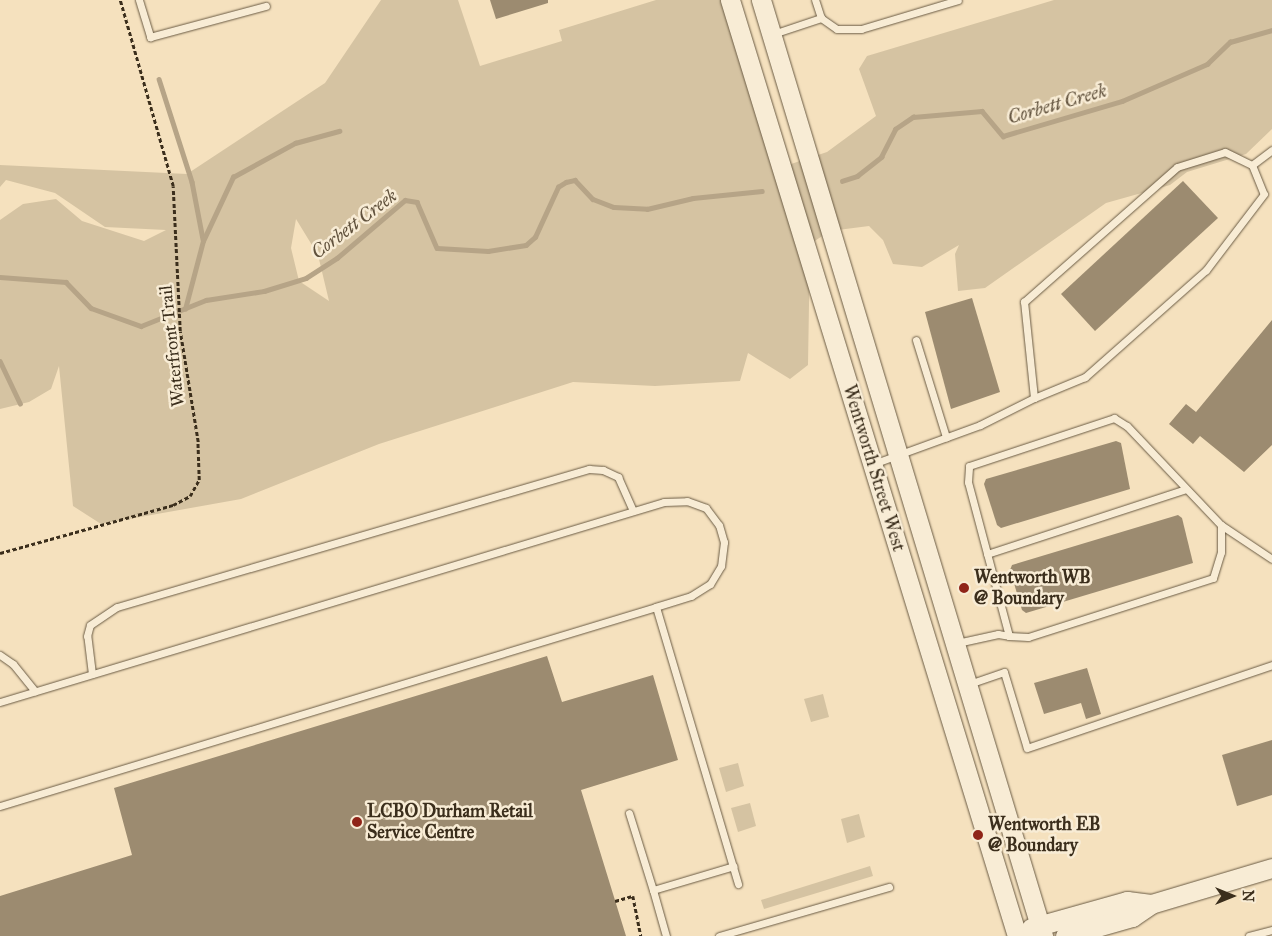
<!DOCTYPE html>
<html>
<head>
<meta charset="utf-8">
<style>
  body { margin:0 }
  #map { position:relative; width:1272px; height:936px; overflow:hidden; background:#f5e1be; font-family:"IM FELL Great Primer",serif }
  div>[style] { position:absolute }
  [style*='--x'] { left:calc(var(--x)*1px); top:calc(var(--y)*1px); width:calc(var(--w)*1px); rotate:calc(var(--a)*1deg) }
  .green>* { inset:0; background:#d5c3a2 }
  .stream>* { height:4.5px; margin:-2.25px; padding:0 2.25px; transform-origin:2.25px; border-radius:2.25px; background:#b6a487 }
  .building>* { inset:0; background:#9c8b70 }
  .path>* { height:2.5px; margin-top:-1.25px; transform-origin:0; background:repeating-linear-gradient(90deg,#3b2e1c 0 4px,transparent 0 6.5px) }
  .roads { filter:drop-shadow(0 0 1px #6a5b44) drop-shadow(0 0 1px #6a5b44) }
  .lane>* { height:7px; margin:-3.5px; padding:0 3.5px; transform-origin:3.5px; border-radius:3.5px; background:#f8ecd5 }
  .secondary>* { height:19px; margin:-9.5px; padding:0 9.5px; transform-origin:9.5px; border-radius:9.5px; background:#f8ecd5 }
  .dots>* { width:14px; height:14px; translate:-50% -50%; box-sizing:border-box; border:2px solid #f8ecd5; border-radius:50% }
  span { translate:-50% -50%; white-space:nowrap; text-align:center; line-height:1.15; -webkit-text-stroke:5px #f8ecd5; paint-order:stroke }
  .street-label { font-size:18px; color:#3b2e1c }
  .poi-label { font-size:18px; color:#3b2e1c; font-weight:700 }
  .left { translate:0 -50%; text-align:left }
  .water-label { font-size:19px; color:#60513c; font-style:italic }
  .north { position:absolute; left:1207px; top:871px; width:50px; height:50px; -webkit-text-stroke:4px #f8ecd5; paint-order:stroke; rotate:90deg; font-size:14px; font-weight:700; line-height:20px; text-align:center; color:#3b2e1c }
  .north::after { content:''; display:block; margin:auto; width:18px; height:22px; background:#3b2e1c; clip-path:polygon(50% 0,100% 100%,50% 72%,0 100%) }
</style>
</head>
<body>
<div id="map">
  <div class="green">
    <i style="clip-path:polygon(evenodd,381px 0,458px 0,480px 66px,562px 41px,559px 30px,656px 0,730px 0,782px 167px,827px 152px,876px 116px,859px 69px,867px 56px,1054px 0,1272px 0,1272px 129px,1246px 154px,1187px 172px,1170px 185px,1106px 203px,985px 288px,958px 291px,955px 254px,959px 245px,922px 267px,893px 264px,883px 240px,869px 226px,830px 231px,810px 244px,808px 365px,790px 379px,748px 353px,740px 381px,655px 386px,573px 382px,379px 444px,241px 499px,101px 524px,73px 506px,59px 366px,51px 389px,29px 402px,0 409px,0 220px,23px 204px,56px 199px,82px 221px,144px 241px,166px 230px,105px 227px,55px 193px,6px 180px,0 187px,0 165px,187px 174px,325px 83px,381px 0,296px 219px,318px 255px,329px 301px,299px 281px,291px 248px,296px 219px)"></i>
    <i style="clip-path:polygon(823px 694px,829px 717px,811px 722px,804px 699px)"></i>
    <i style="clip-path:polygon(738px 763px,744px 786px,726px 792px,719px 768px)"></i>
    <i style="clip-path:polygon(750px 803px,756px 826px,738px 832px,731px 808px)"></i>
    <i style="clip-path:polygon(859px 814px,865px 837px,847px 843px,841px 819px)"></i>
    <i style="clip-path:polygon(870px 866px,873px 876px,764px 909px,761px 900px)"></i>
  </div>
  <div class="stream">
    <i style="--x:159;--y:79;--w:108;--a:72.2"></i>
    <i style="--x:192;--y:182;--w:58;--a:79.1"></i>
    <i style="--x:842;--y:181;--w:16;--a:-18"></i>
    <i style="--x:857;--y:176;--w:31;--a:-38"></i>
    <i style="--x:881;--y:157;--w:31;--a:-63"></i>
    <i style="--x:895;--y:129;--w:22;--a:-34"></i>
    <i style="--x:913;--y:117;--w:69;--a:-5"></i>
    <i style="--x:982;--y:111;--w:33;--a:50"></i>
    <i style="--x:1003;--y:136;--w:124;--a:-16.4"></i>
    <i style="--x:1122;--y:101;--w:93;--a:-23.5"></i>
    <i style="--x:1207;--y:64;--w:32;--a:-44"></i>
    <i style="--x:1230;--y:42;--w:44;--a:-15.9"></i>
    <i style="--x:0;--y:277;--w:66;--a:4.3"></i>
    <i style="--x:66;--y:282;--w:36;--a:46"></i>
    <i style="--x:91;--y:308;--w:53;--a:19.8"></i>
    <i style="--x:141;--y:326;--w:70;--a:-21.8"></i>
    <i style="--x:206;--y:300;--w:59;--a:-8.8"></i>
    <i style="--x:264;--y:291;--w:44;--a:-17.2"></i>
    <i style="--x:306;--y:278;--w:37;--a:-33"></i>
    <i style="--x:337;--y:258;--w:89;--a:-40.5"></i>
    <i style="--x:405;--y:200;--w:12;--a:9"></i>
    <i style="--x:417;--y:202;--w:50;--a:66.5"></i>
    <i style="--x:437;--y:248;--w:51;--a:3.4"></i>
    <i style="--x:488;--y:251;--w:38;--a:-9"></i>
    <i style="--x:526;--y:245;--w:12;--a:-42"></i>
    <i style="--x:535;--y:237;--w:55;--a:-65.3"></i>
    <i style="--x:558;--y:187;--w:9;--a:-32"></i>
    <i style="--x:566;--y:182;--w:9;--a:-13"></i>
    <i style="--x:575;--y:180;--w:26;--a:47"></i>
    <i style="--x:593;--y:199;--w:22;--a:21"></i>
    <i style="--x:614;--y:207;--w:33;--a:3"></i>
    <i style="--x:647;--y:209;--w:47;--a:-13.4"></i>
    <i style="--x:693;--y:198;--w:69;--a:-5.8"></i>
    <i style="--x:185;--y:309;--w:70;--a:-75.2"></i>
    <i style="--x:203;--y:241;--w:71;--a:-64.9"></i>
    <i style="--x:233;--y:177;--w:71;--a:-28.7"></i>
    <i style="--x:295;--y:143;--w:46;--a:-15.3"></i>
    <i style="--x:0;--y:361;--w:47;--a:64.5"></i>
  </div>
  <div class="building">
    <i style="clip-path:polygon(490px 0,548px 0,548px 3px,496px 19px)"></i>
    <i style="clip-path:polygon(1183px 181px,1218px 218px,1095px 331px,1061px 294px)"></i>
    <i style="clip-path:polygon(972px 298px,1000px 392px,951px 409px,925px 312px)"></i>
    <i style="clip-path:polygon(1272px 320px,1272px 445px,1244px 472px,1200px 436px,1193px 444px,1169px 424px,1186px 404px,1196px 412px)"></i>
    <i style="clip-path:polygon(1116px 441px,1121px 443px,1130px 489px,1001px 528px,997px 525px,984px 484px,986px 479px)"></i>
    <i style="clip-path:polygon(1178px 515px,1182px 518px,1193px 563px,1026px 613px,1022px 610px,1010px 570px,1012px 565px)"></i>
    <i style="clip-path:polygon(547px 656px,562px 702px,653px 675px,678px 760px,581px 790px,626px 936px,0 936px,0 896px,132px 855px,114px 788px)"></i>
    <i style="clip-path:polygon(1087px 668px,1101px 714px,1086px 719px,1081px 703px,1044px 714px,1034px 683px)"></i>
    <i style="clip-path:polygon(1272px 740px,1272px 795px,1237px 806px,1222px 755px)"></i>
  </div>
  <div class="path">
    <i style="--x:0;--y:553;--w:180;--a:-15.5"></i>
    <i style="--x:173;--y:505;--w:19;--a:-28"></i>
    <i style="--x:190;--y:496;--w:18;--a:-61"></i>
    <i style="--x:199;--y:480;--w:38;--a:-92"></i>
    <i style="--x:198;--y:442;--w:112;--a:-99.2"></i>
    <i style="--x:180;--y:331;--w:145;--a:-92.8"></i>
    <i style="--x:173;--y:186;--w:193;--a:-105.9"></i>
    <i style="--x:615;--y:901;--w:19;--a:-16"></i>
    <i style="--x:633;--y:896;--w:41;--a:78.7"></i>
  </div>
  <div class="roads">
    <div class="lane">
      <i style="--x:139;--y:0;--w:39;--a:73"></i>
      <i style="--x:150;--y:37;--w:120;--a:-15"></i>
      <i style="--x:821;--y:18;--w:19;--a:35"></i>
      <i style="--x:837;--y:29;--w:24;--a:0"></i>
      <i style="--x:861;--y:29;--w:101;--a:-16.6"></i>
      <i style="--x:773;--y:34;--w:51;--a:-18.4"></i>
      <i style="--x:821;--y:18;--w:19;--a:-108"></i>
      <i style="--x:1252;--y:165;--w:25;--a:-37"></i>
      <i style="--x:916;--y:340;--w:102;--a:72.8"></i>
      <i style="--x:873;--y:464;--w:114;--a:-20"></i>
      <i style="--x:980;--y:425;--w:60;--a:-26.6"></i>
      <i style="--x:1034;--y:398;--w:97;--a:-95.9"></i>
      <i style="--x:1024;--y:302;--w:204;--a:-41.4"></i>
      <i style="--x:1177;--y:167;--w:50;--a:-17.4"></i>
      <i style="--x:1225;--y:152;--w:30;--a:26"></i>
      <i style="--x:1252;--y:165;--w:31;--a:68"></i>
      <i style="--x:1264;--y:194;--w:96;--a:127.3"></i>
      <i style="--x:1206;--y:270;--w:162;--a:138.5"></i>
      <i style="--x:1085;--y:377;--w:55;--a:157.6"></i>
      <i style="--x:1221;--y:525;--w:27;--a:90"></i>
      <i style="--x:1221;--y:552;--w:27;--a:107"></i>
      <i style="--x:1213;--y:578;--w:194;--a:162.3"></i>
      <i style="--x:1028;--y:637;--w:19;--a:-177"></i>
      <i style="--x:1009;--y:636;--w:159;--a:-104.9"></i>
      <i style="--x:968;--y:482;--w:16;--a:-86"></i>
      <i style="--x:969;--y:466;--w:153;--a:-18.3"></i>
      <i style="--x:1114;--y:418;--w:15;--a:32"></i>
      <i style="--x:1127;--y:426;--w:137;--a:46.5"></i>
      <i style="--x:1221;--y:525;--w:61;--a:33.7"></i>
      <i style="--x:987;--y:554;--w:209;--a:-18.1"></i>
      <i style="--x:957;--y:643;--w:42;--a:-12.4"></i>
      <i style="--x:998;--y:634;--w:11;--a:10"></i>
      <i style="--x:0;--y:655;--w:16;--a:35"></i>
      <i style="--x:13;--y:664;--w:35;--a:51"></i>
      <i style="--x:92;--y:674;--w:38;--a:-97"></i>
      <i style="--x:87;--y:636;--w:11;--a:-75"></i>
      <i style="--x:90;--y:625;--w:32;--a:-34"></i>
      <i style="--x:117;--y:607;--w:492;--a:-16.3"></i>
      <i style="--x:589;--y:469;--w:14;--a:4"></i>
      <i style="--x:603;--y:470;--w:17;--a:25"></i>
      <i style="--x:618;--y:477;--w:37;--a:66"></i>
      <i style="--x:969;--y:684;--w:37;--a:-19"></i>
      <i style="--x:1004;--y:672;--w:79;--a:73.2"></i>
      <i style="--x:1027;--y:748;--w:259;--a:-18.7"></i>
      <i style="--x:0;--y:702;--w:693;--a:-16.76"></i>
      <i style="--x:664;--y:502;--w:23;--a:-2"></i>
      <i style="--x:687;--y:501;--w:20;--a:20"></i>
      <i style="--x:706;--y:508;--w:21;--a:53"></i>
      <i style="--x:719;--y:525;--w:18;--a:74"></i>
      <i style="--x:724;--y:542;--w:24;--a:97"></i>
      <i style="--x:721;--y:566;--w:21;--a:121"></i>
      <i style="--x:710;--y:584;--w:22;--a:148"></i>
      <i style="--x:691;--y:596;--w:37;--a:163"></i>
      <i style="--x:0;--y:806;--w:686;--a:-16.88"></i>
      <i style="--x:656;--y:607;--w:289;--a:73.5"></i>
      <i style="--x:629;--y:813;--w:81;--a:72.7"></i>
      <i style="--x:666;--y:936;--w:48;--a:-105.8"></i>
      <i style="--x:653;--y:890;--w:84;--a:-16.5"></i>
      <i style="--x:719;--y:936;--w:177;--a:-16.1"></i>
      <i style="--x:1249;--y:936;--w:24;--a:-15"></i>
    </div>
    <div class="secondary">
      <i style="--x:730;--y:0;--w:979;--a:72.95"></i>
      <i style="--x:761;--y:0;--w:978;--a:73.23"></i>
      <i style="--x:1031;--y:928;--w:100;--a:-15.7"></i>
      <i style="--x:1127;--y:901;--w:24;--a:7"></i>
      <i style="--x:1065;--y:936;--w:70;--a:-15.8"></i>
      <i style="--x:1132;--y:917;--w:23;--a:-34"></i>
      <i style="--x:1151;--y:904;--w:126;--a:-16.6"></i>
    </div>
  </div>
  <div class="dots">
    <i style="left:964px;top:588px;background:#8f2418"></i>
    <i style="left:357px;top:822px;background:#8f2418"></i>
    <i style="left:978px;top:835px;background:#8f2418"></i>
  </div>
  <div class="street-label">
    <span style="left:172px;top:346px;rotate:-96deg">Waterfront Trail</span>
    <span style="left:874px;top:468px;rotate:73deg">Wentworth Street West</span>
  </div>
  <div class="poi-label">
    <span class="left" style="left:974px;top:588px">Wentworth WB<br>@ Boundary</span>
    <span class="left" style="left:367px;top:822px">LCBO Durham Retail<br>Service Centre</span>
    <span class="left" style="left:988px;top:835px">Wentworth EB<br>@ Boundary</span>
  </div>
  <div class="water-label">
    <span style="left:1057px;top:104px;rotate:-16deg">Corbett Creek</span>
    <span style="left:354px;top:224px;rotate:-37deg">Corbett Creek</span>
  </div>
  <div class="north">N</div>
</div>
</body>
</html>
